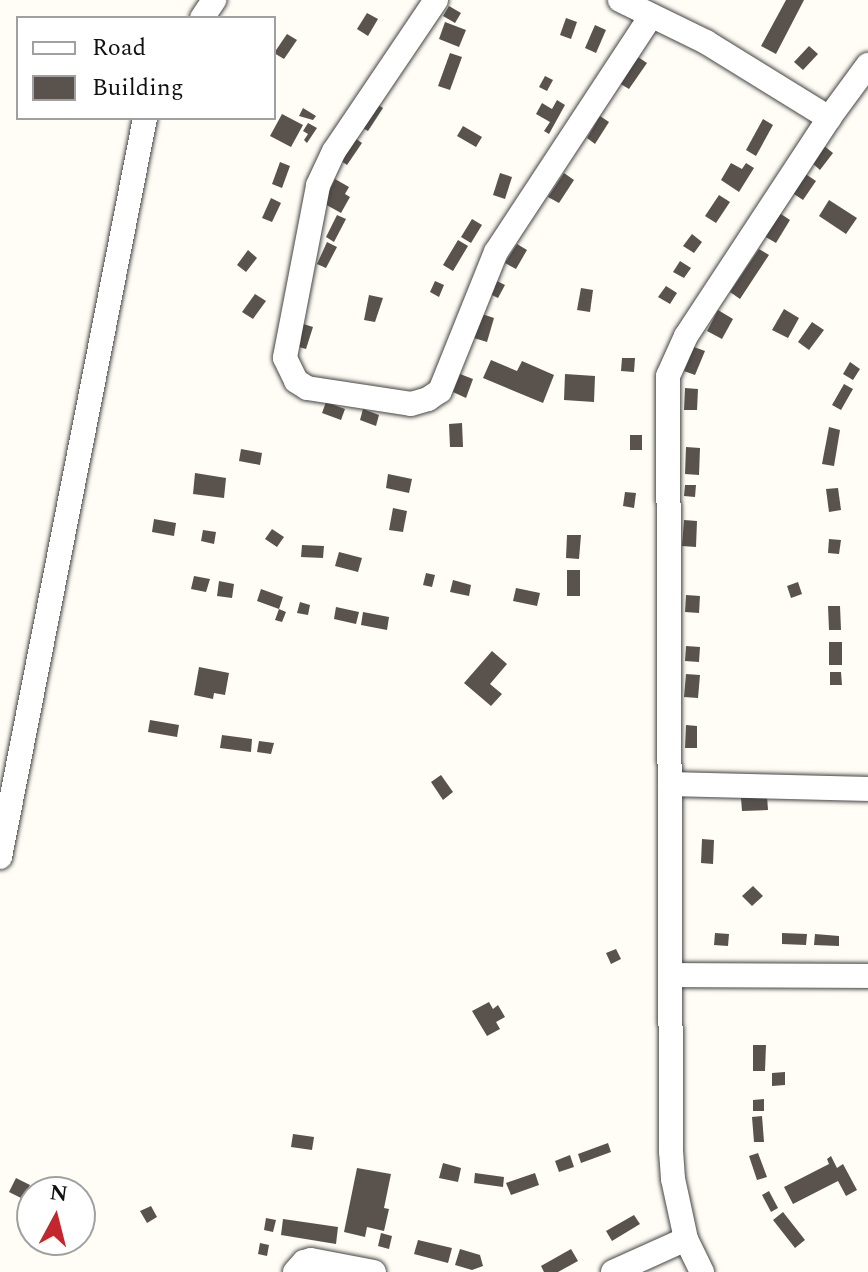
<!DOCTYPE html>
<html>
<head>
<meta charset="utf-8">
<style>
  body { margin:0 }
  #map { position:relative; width:868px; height:1272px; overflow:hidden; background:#fffdf5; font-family:Spectral,serif }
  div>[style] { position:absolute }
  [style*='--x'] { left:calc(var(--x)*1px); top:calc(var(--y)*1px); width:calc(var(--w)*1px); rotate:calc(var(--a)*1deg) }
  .building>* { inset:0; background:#5a524d }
  .roads { filter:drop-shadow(0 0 2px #444) drop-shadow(0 0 2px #444) }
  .minor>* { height:24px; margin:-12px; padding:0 12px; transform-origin:12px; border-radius:12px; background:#fff }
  span { translate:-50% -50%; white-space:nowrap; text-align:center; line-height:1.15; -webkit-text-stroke:8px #fff; paint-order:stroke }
  .legend { position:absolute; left:16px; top:16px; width:260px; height:104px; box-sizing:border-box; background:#fff; border:2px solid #a0a0a0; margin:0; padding:10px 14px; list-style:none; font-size:24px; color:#111 }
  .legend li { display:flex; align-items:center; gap:16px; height:40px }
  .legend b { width:40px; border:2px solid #a0a0a0 }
  .north { position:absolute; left:16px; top:1176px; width:80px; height:80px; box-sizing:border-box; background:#fff; border:2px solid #a0a0a0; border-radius:50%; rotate:7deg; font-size:22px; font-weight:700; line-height:32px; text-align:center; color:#111 }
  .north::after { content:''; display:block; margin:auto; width:28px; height:36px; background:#c4262e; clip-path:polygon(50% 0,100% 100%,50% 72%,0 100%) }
</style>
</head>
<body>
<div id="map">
  <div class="building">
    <i style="clip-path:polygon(786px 0,804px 0,776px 54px,761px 46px)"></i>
    <i style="clip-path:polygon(449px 6px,461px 13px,455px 23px,443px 16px)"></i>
    <i style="clip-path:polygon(367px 13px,378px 19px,368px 36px,357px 29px)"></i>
    <i style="clip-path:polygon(566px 18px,577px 22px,571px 39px,560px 35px)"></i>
    <i style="clip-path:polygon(445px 22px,466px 30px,459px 47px,439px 39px)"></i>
    <i style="clip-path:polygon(595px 25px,606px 30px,596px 53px,585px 48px)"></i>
    <i style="clip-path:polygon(287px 34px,297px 40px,284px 59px,274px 53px)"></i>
    <i style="clip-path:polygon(809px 46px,818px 54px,803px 70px,794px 62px)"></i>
    <i style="clip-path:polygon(450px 53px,462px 57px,450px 90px,438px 86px)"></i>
    <i style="clip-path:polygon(638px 57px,647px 63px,629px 89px,619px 83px)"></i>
    <i style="clip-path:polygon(545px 76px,553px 80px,547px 91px,539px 87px)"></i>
    <i style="clip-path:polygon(557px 100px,565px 105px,549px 134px,544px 131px,550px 122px,536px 114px,542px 103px,552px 109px)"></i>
    <i style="clip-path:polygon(374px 102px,383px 108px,368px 131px,359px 126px)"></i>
    <i style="clip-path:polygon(303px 108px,316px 116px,313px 120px,299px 116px)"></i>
    <i style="clip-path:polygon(282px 114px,303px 125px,291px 147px,270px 136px)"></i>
    <i style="clip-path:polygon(600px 116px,609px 122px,595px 144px,587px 138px)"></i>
    <i style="clip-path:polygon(763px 119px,773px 125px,756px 156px,746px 150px)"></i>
    <i style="clip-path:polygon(308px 123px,317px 128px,307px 143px,304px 140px,308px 134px,303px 131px)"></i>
    <i style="clip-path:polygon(463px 126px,482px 137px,476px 147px,457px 136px)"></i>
    <i style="clip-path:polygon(352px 136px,362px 143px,347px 165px,337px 158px)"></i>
    <i style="clip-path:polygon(823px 145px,833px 153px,820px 170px,811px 162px)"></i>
    <i style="clip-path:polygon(280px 162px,290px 166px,282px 188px,272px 184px)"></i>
    <i style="clip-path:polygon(731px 163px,742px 169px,746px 163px,754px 168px,739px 192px,721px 180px)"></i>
    <i style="clip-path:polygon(500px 173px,512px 177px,505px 199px,493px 195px)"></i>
    <i style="clip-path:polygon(564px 173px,574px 180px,559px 203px,548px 197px)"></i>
    <i style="clip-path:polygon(804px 173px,816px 181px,803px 200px,791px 192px)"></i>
    <i style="clip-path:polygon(335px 179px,349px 187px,345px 194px,350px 197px,341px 213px,323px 203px)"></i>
    <i style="clip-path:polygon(719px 195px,730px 202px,716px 223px,705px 216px)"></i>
    <i style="clip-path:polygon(271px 198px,281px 203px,272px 222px,262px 218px)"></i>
    <i style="clip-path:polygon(829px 200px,857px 218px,846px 234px,819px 216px)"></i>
    <i style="clip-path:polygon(778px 212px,790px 220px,776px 243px,764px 236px)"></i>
    <i style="clip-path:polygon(337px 215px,346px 219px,334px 242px,326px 237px)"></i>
    <i style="clip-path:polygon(472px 219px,482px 225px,471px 243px,461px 237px)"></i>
    <i style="clip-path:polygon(692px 234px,702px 242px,694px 253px,683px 246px)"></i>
    <i style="clip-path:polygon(458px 240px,468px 246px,453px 271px,443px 265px)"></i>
    <i style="clip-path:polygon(327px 242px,337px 247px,326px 268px,317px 264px)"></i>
    <i style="clip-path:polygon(517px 244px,527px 250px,516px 269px,505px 263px)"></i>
    <i style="clip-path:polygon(759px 249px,769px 255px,740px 299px,730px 292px)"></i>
    <i style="clip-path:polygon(248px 250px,257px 258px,246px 272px,237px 265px)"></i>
    <i style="clip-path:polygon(680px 261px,691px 268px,684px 278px,673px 272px)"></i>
    <i style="clip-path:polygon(495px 280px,505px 285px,498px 298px,488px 293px)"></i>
    <i style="clip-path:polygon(435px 281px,444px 285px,439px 297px,430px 292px)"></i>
    <i style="clip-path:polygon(666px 286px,677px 293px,670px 304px,658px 297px)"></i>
    <i style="clip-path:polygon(581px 288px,593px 290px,590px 312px,577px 310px)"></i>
    <i style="clip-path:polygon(255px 294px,266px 301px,253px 319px,242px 312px)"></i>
    <i style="clip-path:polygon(369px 295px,383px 298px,375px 322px,364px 320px)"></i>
    <i style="clip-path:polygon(784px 309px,799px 318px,788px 338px,772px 330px)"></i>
    <i style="clip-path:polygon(718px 310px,733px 319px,722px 339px,707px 331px)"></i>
    <i style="clip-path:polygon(482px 314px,494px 318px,487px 342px,474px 338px)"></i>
    <i style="clip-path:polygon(297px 322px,313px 327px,306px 349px,299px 347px,301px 340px,293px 337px)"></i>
    <i style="clip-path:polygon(812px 322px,824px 330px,809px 350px,798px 342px)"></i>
    <i style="clip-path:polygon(694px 347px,705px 351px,695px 375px,684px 371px)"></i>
    <i style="clip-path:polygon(622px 358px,635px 358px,634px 372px,621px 371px)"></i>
    <i style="clip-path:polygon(491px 360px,517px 371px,522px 361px,554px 375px,543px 403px,483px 378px)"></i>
    <i style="clip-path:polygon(850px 362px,860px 369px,853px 380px,843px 374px)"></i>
    <i style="clip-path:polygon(460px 374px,473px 379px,466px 398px,453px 392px)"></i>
    <i style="clip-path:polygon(565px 374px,595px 376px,594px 402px,564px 400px)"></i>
    <i style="clip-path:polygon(844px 384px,853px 389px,841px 410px,832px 405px)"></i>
    <i style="clip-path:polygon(685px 388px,698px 389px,697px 410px,684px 410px)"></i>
    <i style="clip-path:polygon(326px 402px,345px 409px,341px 420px,322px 413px)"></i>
    <i style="clip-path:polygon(363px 409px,379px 415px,376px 426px,360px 420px)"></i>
    <i style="clip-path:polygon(462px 423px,463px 447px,450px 447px,449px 424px)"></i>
    <i style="clip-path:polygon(829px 427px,840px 430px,834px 466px,822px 464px)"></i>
    <i style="clip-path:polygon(630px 435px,642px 435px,642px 450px,630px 450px)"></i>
    <i style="clip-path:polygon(686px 447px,700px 448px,699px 475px,685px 474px)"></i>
    <i style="clip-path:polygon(241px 449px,262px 453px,260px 465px,239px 461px)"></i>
    <i style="clip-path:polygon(195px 473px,226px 478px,224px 498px,193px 494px)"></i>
    <i style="clip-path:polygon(388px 474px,412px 479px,409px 493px,386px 488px)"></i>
    <i style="clip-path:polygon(685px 485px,696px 485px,695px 497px,684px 496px)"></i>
    <i style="clip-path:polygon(838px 488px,841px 510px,829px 512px,826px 489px)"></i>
    <i style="clip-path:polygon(625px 492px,636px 493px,634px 508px,623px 506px)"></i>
    <i style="clip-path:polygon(393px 508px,407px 511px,403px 532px,389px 530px)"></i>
    <i style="clip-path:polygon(154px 519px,176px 523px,174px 536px,152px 532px)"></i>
    <i style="clip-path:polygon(684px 520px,697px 521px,696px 547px,682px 546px)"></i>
    <i style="clip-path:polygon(272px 529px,284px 537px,277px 547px,265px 539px)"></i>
    <i style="clip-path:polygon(203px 530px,216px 532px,214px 544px,201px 541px)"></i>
    <i style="clip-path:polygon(567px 535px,581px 535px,579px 559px,566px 558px)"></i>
    <i style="clip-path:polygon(829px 539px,841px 540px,839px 554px,828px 553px)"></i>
    <i style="clip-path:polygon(302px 545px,324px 546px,323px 558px,301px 557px)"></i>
    <i style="clip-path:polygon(339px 552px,362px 558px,358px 572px,335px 566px)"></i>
    <i style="clip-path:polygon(567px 570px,580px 570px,580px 596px,567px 596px)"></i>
    <i style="clip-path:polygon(426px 573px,435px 575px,432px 587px,423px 585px)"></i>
    <i style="clip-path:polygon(194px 576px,210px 579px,206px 592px,191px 589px)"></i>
    <i style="clip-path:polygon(453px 580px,471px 585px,469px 596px,450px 592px)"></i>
    <i style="clip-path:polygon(219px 581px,234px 584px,232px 598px,217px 596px)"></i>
    <i style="clip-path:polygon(798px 582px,802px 594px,791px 598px,787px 586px)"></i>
    <i style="clip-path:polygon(516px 588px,540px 593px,537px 606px,513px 601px)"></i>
    <i style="clip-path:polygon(261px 589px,283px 597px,279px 609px,286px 612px,282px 622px,275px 620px,279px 609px,257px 601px)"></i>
    <i style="clip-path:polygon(686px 595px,700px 596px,699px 613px,685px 612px)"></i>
    <i style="clip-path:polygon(300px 602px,310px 605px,308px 615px,297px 613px)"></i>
    <i style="clip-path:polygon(828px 606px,840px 606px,841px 630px,829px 630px)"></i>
    <i style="clip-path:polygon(336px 607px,359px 612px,356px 624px,334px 619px)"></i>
    <i style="clip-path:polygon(363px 612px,389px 617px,387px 630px,361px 625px)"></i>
    <i style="clip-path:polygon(829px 642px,842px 642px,842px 665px,829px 665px)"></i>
    <i style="clip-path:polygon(686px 646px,700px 647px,699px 662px,685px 661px)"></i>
    <i style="clip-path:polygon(492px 651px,507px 664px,490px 684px,502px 694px,491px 706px,464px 683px)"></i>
    <i style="clip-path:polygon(199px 667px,229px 673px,225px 695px,214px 693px,213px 699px,194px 695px)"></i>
    <i style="clip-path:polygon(830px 672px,841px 672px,842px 685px,830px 685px)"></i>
    <i style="clip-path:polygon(686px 674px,700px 675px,698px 698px,684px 697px)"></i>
    <i style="clip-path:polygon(150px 720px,179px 725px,177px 737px,148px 732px)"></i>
    <i style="clip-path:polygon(686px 725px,697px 726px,697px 748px,685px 748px)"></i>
    <i style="clip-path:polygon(222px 735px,252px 739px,251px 752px,220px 748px)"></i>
    <i style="clip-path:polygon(259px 741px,274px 743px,271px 754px,257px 752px)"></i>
    <i style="clip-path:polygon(441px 775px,453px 792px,443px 800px,431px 782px)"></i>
    <i style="clip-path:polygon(767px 796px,768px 810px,742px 811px,741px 798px)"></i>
    <i style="clip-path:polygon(702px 839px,714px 840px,713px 864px,701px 863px)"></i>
    <i style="clip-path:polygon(753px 886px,763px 896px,752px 906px,742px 896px)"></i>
    <i style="clip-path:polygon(715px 933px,729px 934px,728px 946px,714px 945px)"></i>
    <i style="clip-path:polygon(782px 933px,807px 934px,806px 945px,782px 944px)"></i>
    <i style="clip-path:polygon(815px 934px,839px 936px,839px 946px,814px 945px)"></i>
    <i style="clip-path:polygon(616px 949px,621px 959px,611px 964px,606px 953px)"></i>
    <i style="clip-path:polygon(489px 1002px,493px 1009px,498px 1005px,505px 1017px,496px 1022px,500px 1029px,487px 1036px,472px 1011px)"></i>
    <i style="clip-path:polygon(753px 1045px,766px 1045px,765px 1071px,753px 1071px)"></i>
    <i style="clip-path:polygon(785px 1072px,785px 1085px,772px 1086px,772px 1073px)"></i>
    <i style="clip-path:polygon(764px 1099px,764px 1111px,753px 1111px,753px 1100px)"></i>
    <i style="clip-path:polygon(762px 1116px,764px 1142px,754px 1142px,752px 1117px)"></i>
    <i style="clip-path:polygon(293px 1134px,314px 1137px,312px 1150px,291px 1147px)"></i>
    <i style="clip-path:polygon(608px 1143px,611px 1152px,581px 1163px,578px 1154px)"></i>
    <i style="clip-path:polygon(758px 1153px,767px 1177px,757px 1180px,749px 1156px)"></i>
    <i style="clip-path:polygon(570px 1155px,574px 1167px,559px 1172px,555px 1161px)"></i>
    <i style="clip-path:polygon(831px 1156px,837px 1168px,843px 1164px,857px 1190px,846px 1196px,838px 1181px,793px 1204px,784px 1187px,829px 1164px,827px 1159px)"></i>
    <i style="clip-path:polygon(443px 1163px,461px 1168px,458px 1182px,439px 1178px)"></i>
    <i style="clip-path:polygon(357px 1168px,391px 1174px,384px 1208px,389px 1209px,384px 1231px,367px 1227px,365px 1237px,344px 1232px)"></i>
    <i style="clip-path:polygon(475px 1173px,504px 1177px,503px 1187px,474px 1183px)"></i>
    <i style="clip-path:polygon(535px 1173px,539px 1185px,511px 1195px,506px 1183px)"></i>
    <i style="clip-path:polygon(16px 1178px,30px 1185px,23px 1199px,9px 1192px)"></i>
    <i style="clip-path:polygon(769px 1191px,778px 1208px,771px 1212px,762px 1195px)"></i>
    <i style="clip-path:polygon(151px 1206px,157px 1217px,147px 1223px,140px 1211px)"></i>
    <i style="clip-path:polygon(783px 1212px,805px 1240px,795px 1248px,773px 1220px)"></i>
    <i style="clip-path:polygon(634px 1215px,640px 1224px,612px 1241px,606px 1231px)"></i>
    <i style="clip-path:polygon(266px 1218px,276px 1220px,273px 1232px,264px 1230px)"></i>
    <i style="clip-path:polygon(283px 1219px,338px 1227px,336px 1244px,281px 1235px)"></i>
    <i style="clip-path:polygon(381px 1233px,392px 1236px,389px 1249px,378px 1246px)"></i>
    <i style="clip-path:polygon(418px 1240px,452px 1248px,448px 1263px,414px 1254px)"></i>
    <i style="clip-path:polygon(260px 1243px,269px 1245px,267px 1256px,258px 1254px)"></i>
    <i style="clip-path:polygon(460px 1249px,480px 1255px,483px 1266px,472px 1270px,455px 1265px)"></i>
    <i style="clip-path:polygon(571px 1249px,578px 1261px,558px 1272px,544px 1272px,541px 1266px)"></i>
  </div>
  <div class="roads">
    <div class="minor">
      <i style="--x:436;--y:0;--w:182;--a:124"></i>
      <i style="--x:334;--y:151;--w:38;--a:115"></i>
      <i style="--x:318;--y:186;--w:175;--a:100.9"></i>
      <i style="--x:285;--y:358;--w:25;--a:64"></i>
      <i style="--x:296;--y:381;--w:13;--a:32"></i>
      <i style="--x:307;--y:388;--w:105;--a:8.7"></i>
      <i style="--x:411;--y:404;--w:18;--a:-16"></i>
      <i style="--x:428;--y:399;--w:14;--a:-34"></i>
      <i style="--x:440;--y:391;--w:150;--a:-68.1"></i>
      <i style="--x:496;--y:252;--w:280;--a:-56.7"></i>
      <i style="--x:620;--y:0;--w:96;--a:26"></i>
      <i style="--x:706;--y:42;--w:145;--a:31.7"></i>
      <i style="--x:202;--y:18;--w:22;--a:-56"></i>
      <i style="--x:670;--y:784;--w:198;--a:1.4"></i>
      <i style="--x:0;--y:857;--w:753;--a:-78.9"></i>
      <i style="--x:671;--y:975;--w:197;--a:0.3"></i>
      <i style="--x:295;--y:1272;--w:13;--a:-48"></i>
      <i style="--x:304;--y:1262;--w:7;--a:-16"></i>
      <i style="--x:311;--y:1260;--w:64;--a:10.8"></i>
      <i style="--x:613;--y:1272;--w:80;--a:-24.3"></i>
      <i style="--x:702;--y:1272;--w:37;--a:-116"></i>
      <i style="--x:686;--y:1239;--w:61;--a:-102.2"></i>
      <i style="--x:673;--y:1179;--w:27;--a:-94"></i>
      <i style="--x:671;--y:1152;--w:776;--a:-90.22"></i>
      <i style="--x:668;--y:376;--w:44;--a:-65.8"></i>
      <i style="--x:686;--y:336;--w:261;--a:-56.7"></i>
      <i style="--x:829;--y:118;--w:66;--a:-53.7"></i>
    </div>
  </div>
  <ul class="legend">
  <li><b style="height:10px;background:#fff"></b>Road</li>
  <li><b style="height:22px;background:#5a524d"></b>Building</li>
  </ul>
  <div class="north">N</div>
</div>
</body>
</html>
